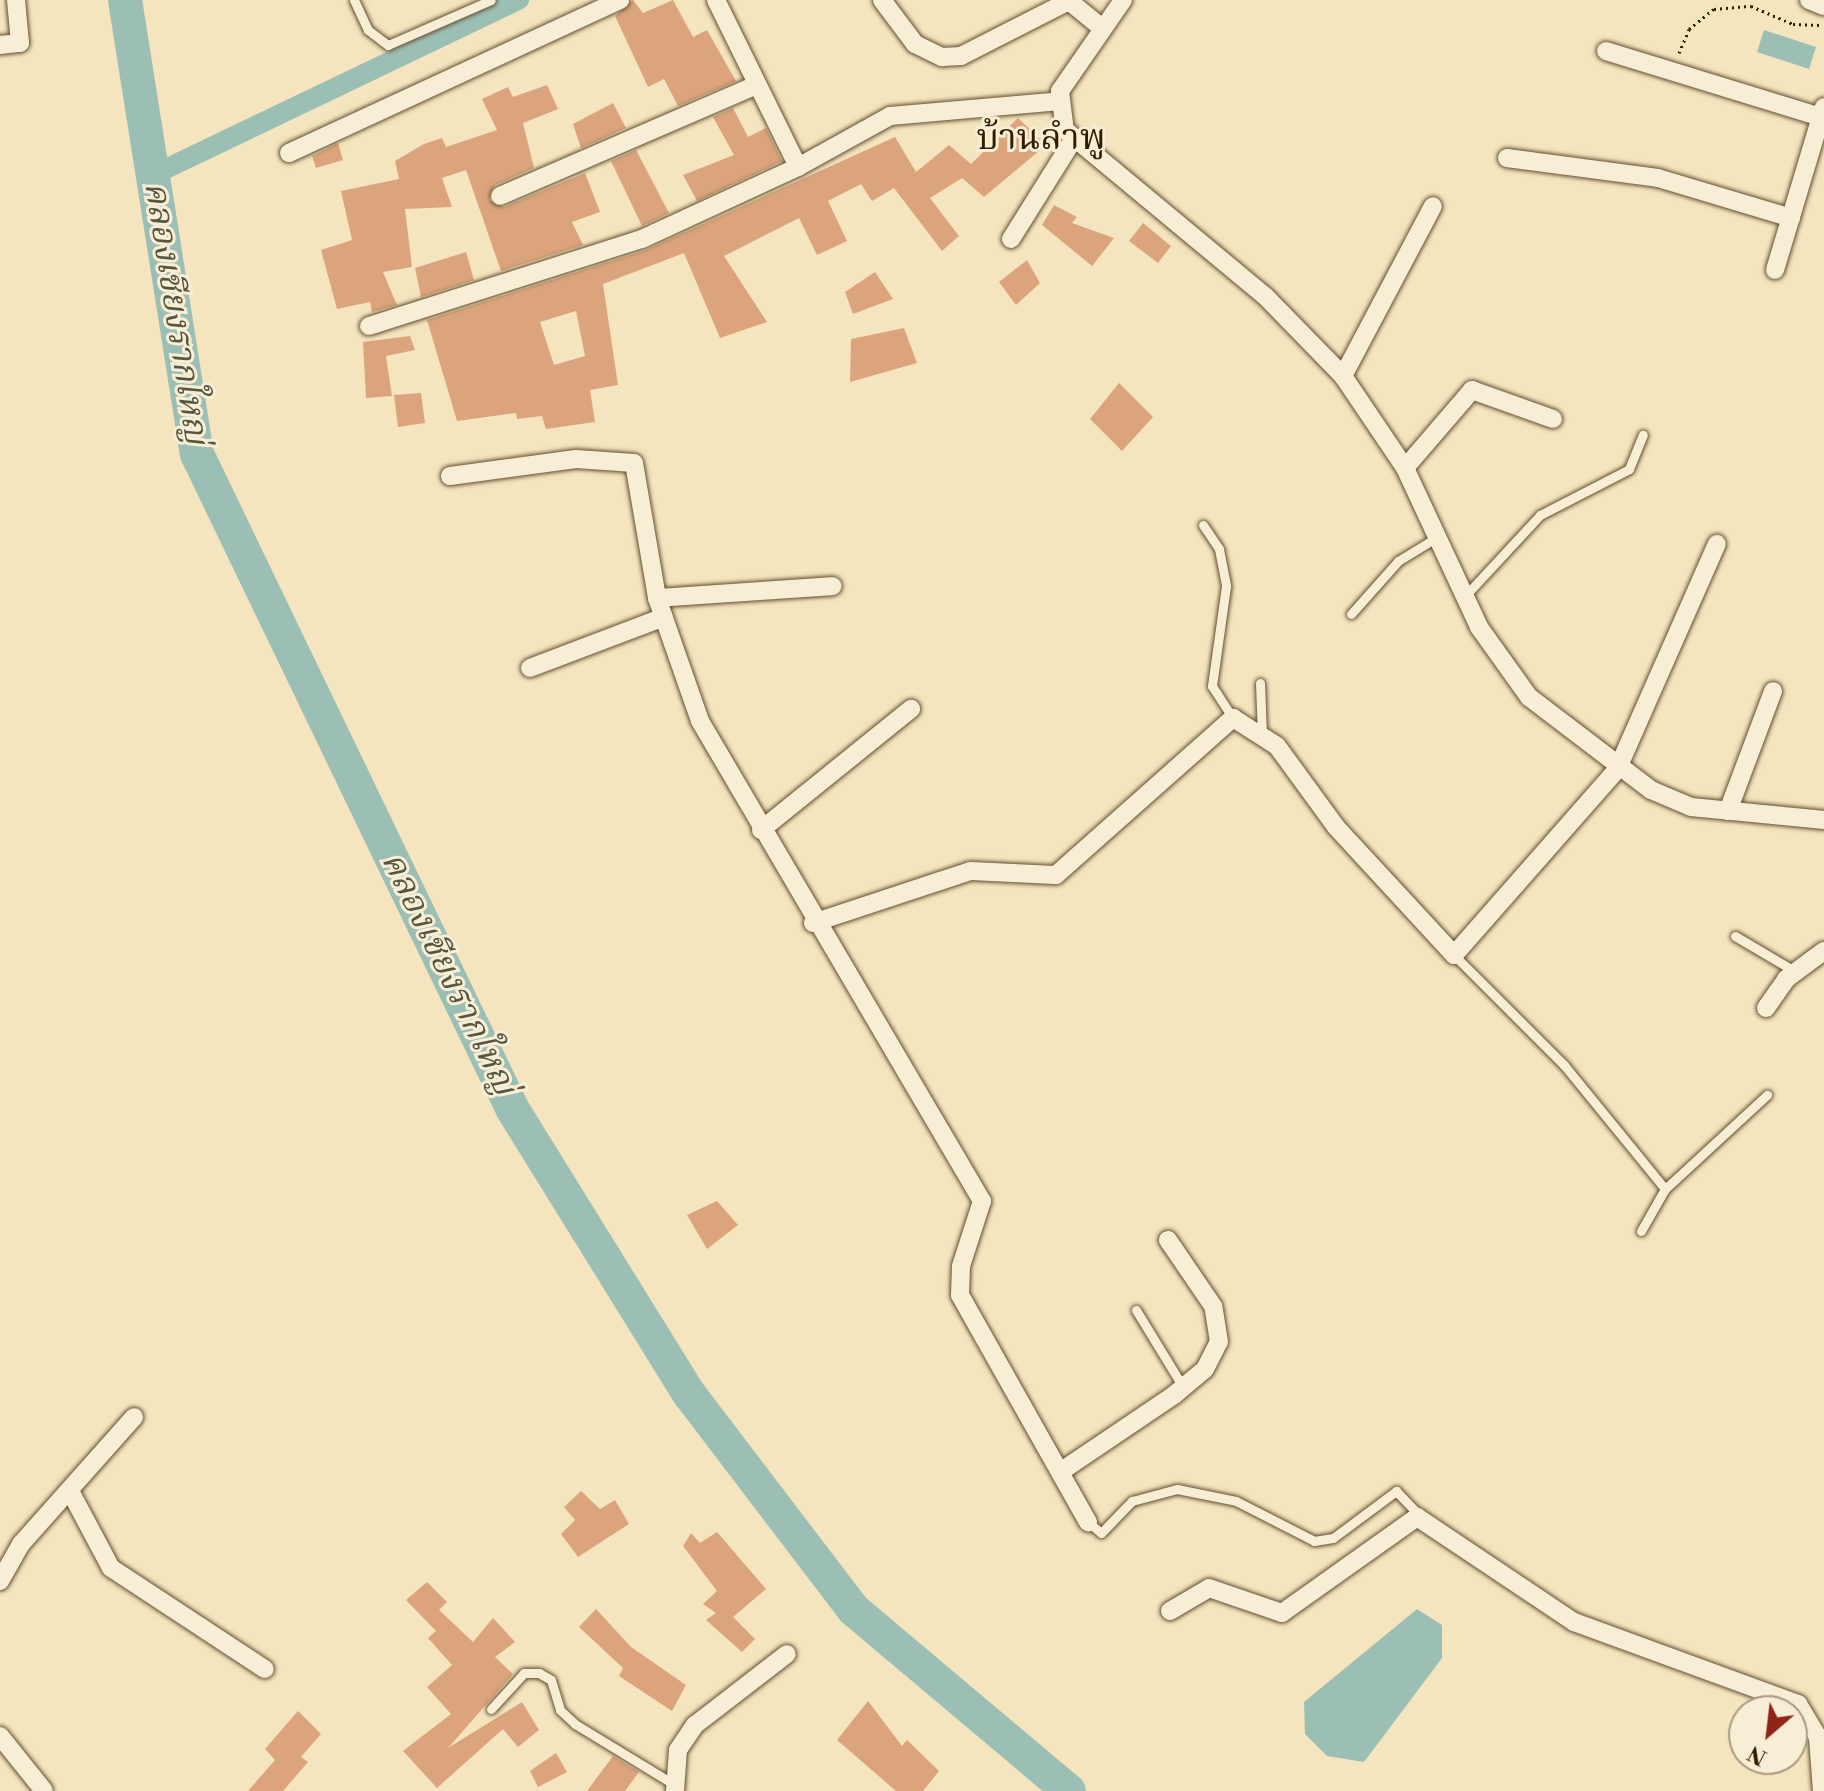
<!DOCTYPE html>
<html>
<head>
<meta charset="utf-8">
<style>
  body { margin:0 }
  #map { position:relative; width:1824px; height:1791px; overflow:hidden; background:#f4e5be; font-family:"Libre Bodoni","Noto Serif Thai",serif }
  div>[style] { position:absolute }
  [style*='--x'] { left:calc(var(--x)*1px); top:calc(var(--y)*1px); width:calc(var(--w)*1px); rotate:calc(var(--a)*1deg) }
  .water>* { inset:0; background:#9cbfb5 }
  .canal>* { height:20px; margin:-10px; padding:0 10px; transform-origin:10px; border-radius:10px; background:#9cbfb5 }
  .river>* { height:34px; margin:-17px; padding:0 17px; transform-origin:17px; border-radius:17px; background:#9cbfb5 }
  .building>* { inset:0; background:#dca47d }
  .path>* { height:3px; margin-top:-1.5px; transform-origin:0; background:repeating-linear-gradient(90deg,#311c00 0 2px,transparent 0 6px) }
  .roads { filter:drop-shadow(0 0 2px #624e30) drop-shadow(0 0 2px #624e30) }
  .lane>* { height:9px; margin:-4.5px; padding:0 4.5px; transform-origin:4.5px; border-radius:4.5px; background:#f8eed5 }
  .street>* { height:18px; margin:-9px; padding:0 9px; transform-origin:9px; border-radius:9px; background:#f8eed5 }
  span { translate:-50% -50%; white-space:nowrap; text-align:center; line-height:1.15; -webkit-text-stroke:6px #f8eed5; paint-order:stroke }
  .water-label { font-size:34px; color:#56553f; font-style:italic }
  .quarter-label { font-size:36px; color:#311c00 }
  .north { position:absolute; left:1728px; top:1695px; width:80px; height:80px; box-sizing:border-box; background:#f8eed5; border:2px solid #a89a80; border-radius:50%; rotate:208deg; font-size:22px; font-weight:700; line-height:32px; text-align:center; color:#311c00 }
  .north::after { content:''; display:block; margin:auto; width:28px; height:36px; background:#8f2418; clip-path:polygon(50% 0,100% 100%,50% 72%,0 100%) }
</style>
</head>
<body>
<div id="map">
  <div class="water">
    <i style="clip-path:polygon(1764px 30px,1816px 47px,1809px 69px,1757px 52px)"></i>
    <i style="clip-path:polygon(1417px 1609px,1442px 1625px,1442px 1658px,1364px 1762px,1327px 1756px,1305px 1734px,1304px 1702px)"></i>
  </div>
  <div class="canal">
    <i style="--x:153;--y:175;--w:406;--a:-25.6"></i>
  </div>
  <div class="river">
    <i style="--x:125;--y:0;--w:460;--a:81"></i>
    <i style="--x:197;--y:454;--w:728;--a:64.28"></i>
    <i style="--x:513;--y:1110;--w:335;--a:58.2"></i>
    <i style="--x:690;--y:1395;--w:270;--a:52.7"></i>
    <i style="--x:854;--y:1610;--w:281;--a:40.1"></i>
  </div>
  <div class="building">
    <i style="clip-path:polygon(633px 0,643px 13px,673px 0,693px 37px,707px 30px,736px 81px,678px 106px,664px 79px,648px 87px,615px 16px)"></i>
    <i style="clip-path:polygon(547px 85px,558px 109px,523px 123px,534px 168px,495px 185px,489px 200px,504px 207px,585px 173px,600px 212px,572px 222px,583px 245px,501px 271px,466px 170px,442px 178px,452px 207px,405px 209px,412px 267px,383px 272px,397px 305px,372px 312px,370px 302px,337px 309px,321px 250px,352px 240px,341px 191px,399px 179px,395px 161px,424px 144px,442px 138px,446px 147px,497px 130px,482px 99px,508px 87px,513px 97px)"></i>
    <i style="clip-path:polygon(613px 103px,626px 128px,581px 148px,573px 124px)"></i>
    <i style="clip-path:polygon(733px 108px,748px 137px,766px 128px,782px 161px,697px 201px,683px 175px,734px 155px,713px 117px)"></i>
    <i style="clip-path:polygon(evenodd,1018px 118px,1046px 145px,984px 197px,962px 178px,930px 198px,959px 236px,942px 251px,894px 188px,872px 201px,861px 184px,828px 201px,847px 241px,817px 255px,799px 218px,724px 256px,767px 322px,720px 338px,684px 253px,603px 284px,618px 385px,590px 390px,595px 422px,546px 429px,542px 416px,517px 419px,516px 413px,457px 421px,427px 320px,646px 250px,895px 137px,916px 172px,949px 145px,971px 164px,1018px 118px,576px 311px,585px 356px,554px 365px,540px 322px,576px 311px)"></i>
    <i style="clip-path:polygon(338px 143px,343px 160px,316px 168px,312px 156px)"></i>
    <i style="clip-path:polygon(636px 150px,669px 213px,642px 226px,611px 161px)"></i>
    <i style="clip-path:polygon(1054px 205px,1077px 217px,1072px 223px,1114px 238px,1092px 266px,1042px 225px)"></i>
    <i style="clip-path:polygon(1143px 223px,1171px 246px,1158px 263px,1129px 241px)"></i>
    <i style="clip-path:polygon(466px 252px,474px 280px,421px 297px,415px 268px)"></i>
    <i style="clip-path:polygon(1027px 260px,1040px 283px,1016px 305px,999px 282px)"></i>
    <i style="clip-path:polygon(875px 272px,893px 299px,853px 314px,845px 292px)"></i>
    <i style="clip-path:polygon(904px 328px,917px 363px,850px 382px,851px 339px)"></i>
    <i style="clip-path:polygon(410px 336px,415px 350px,386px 356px,392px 396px,366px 398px,363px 342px)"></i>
    <i style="clip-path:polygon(1119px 383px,1153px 417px,1122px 451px,1090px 419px)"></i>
    <i style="clip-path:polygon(421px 393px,425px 423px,398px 427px,394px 395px)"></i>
    <i style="clip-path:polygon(717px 1201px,738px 1225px,707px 1249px,687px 1215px)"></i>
    <i style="clip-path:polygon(581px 1491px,600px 1509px,615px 1500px,629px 1524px,578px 1557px,561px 1534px,575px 1520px,564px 1507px)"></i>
    <i style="clip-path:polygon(717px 1532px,766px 1589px,733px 1617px,755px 1639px,742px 1652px,706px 1620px,716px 1613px,703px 1604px,717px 1591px,683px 1546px,691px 1533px,700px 1543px)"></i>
    <i style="clip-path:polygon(427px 1582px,447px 1602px,439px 1610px,473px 1642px,493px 1618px,515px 1642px,495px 1657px,513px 1674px,448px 1748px,522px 1702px,539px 1730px,518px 1747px,503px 1729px,437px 1788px,403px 1751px,451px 1714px,427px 1687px,452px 1665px,428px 1638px,436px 1631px,406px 1600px)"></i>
    <i style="clip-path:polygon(596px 1609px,631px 1647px,686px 1685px,672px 1711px,619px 1676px,623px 1668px,579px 1627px)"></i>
    <i style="clip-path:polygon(868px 1701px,902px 1746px,907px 1740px,939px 1771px,923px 1791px,896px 1791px,837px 1740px)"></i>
    <i style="clip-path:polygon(298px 1711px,321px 1734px,301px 1757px,308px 1762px,283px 1791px,248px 1791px,275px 1760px,265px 1749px)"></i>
    <i style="clip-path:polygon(556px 1753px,567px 1772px,538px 1787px,530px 1771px)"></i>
    <i style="clip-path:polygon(613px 1756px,639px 1772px,625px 1791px,587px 1791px)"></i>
  </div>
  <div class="path">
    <i style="--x:1679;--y:53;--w:26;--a:-67"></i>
    <i style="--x:1689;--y:29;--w:32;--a:-39"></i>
    <i style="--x:1714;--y:9;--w:37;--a:-5"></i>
    <i style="--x:1751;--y:6;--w:46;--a:23.2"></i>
    <i style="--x:1793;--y:24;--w:27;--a:2"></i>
  </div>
  <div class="roads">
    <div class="lane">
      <i style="--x:354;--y:0;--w:33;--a:65"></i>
      <i style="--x:368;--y:30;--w:25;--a:37"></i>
      <i style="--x:388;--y:45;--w:112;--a:-23.6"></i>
      <i style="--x:1203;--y:525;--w:29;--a:56"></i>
      <i style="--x:1219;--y:549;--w:38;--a:79"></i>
      <i style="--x:1226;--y:586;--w:101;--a:98"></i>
      <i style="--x:1212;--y:686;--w:38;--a:57"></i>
      <i style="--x:1465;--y:596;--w:110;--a:-47.2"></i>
      <i style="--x:1540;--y:515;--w:100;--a:-27.3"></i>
      <i style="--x:1629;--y:469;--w:37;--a:-68"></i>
      <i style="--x:1351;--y:614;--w:71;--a:-48.4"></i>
      <i style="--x:1398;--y:561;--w:48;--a:-31.4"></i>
      <i style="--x:1260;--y:683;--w:51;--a:87.8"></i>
      <i style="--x:1735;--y:936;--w:71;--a:30.5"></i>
      <i style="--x:1454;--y:955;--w:156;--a:45"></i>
      <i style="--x:1564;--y:1065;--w:160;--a:50.8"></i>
      <i style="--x:1665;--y:1189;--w:139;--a:-42.7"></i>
      <i style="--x:1641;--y:1231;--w:48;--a:-60.3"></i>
      <i style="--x:1136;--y:1310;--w:90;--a:58.6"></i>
      <i style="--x:1088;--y:1522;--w:17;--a:40"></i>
      <i style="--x:1101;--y:1533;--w:45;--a:-45.9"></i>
      <i style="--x:1132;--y:1501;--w:47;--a:-14.9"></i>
      <i style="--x:1177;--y:1489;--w:60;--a:11.5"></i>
      <i style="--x:1236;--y:1501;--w:88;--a:27.1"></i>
      <i style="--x:1314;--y:1541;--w:19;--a:-9"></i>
      <i style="--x:1333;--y:1538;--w:79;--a:-36.7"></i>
      <i style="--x:1396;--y:1491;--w:37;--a:46"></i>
      <i style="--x:491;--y:1709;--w:49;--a:-47.5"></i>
      <i style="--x:524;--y:1673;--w:15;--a:0"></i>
      <i style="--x:539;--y:1673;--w:14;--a:30"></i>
      <i style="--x:551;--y:1680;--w:31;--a:73"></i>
      <i style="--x:560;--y:1710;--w:21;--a:43"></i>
      <i style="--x:575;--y:1724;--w:117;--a:31.4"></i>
    </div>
    <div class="street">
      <i style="--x:716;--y:0;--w:186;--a:63.8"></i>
      <i style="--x:798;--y:167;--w:105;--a:-29"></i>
      <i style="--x:890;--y:116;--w:171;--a:-5"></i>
      <i style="--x:882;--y:0;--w:55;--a:53.1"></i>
      <i style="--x:915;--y:44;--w:30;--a:26"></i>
      <i style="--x:942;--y:57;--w:19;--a:-3"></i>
      <i style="--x:961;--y:56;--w:121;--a:-27"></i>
      <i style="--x:1069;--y:1;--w:43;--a:39.3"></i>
      <i style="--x:1123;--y:0;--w:111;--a:124.7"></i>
      <i style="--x:1060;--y:91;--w:39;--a:83"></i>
      <i style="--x:1065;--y:130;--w:260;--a:39.7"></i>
      <i style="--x:1265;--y:296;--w:112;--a:45.7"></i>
      <i style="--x:1343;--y:376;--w:111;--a:56"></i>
      <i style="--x:1405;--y:468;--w:175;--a:65"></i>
      <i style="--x:1479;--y:627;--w:86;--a:54.5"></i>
      <i style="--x:1529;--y:697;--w:153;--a:37.3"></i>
      <i style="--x:1651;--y:790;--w:43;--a:23"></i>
      <i style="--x:1691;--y:807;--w:134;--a:5.6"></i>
      <i style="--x:1809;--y:0;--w:16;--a:22"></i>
      <i style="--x:0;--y:45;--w:20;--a:-6"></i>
      <i style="--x:20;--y:43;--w:43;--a:-95.3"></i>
      <i style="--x:1606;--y:51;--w:228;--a:17.1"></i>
      <i style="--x:289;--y:153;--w:365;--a:-24.8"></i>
      <i style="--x:1507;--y:158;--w:152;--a:7.5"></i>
      <i style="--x:1658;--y:178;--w:139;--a:16.7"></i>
      <i style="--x:500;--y:196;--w:279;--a:-23.4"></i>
      <i style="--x:1011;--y:239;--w:117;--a:-57.9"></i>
      <i style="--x:1775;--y:270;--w:170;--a:-73.3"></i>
      <i style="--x:369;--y:326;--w:287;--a:-17.7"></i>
      <i style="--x:642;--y:239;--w:172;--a:-24.8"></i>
      <i style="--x:1343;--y:376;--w:192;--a:-62.1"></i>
      <i style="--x:1405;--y:468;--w:103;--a:-49.3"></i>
      <i style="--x:1472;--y:390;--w:86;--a:19.7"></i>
      <i style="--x:450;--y:476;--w:127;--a:-7.7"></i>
      <i style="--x:576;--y:459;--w:58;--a:3.9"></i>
      <i style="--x:634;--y:463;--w:137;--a:80.3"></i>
      <i style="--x:657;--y:598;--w:130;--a:70.7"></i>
      <i style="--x:700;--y:721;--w:557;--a:59.57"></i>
      <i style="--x:982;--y:1201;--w:68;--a:107.9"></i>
      <i style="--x:961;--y:1266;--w:29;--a:92"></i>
      <i style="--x:960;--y:1295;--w:261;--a:60.6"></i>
      <i style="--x:657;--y:598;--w:176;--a:-3.9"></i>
      <i style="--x:530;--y:668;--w:143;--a:-20.8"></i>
      <i style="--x:1728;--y:811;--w:128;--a:-69.4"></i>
      <i style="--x:761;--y:830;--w:193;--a:-38.9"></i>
      <i style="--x:813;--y:923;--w:165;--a:-18.3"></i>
      <i style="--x:970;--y:871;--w:86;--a:2.7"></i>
      <i style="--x:1056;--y:875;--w:237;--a:-41.6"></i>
      <i style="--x:1233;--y:718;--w:52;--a:32.5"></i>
      <i style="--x:1277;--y:746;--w:100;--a:53.9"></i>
      <i style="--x:1336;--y:827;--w:174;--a:47.3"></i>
      <i style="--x:1454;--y:955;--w:249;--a:-48.7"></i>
      <i style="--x:1618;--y:768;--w:245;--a:-66.2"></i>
      <i style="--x:1766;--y:1008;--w:35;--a:-55"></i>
      <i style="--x:1786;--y:979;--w:47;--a:-36.4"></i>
      <i style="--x:1060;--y:1472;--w:138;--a:-34"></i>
      <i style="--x:1174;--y:1395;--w:40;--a:-40"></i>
      <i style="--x:1205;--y:1369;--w:30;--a:-63"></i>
      <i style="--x:1219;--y:1342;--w:36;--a:-99"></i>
      <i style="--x:1213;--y:1306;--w:80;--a:-124.3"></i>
      <i style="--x:70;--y:1491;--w:87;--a:62"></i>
      <i style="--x:111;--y:1568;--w:184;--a:33.3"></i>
      <i style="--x:0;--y:1581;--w:43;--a:-60.4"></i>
      <i style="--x:21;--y:1544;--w:170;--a:-48.3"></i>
      <i style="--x:1170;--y:1611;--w:45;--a:-30.5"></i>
      <i style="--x:1209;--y:1588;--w:77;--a:18.9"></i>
      <i style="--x:1282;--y:1613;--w:166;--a:-35.4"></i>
      <i style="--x:1417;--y:1517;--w:189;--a:33.8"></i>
      <i style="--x:1574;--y:1622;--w:239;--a:20.1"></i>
      <i style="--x:1798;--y:1704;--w:39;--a:59"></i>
      <i style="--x:1818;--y:1737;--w:54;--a:85.8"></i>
      <i style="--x:0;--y:1736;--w:70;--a:51.3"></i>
      <i style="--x:675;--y:1791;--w:41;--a:-85.8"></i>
      <i style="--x:678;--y:1750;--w:30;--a:-56"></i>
      <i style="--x:695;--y:1725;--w:116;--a:-37.7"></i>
    </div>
  </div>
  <div class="water-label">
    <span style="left:175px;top:313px;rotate:81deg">คลองเชียงรากใหญ่</span>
    <span style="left:448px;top:974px;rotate:64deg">คลองเชียงรากใหญ่</span>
  </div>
  <div class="quarter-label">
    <span style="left:1041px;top:139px">บ้านลำพู</span>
  </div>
  <div class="north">N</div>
</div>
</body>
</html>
